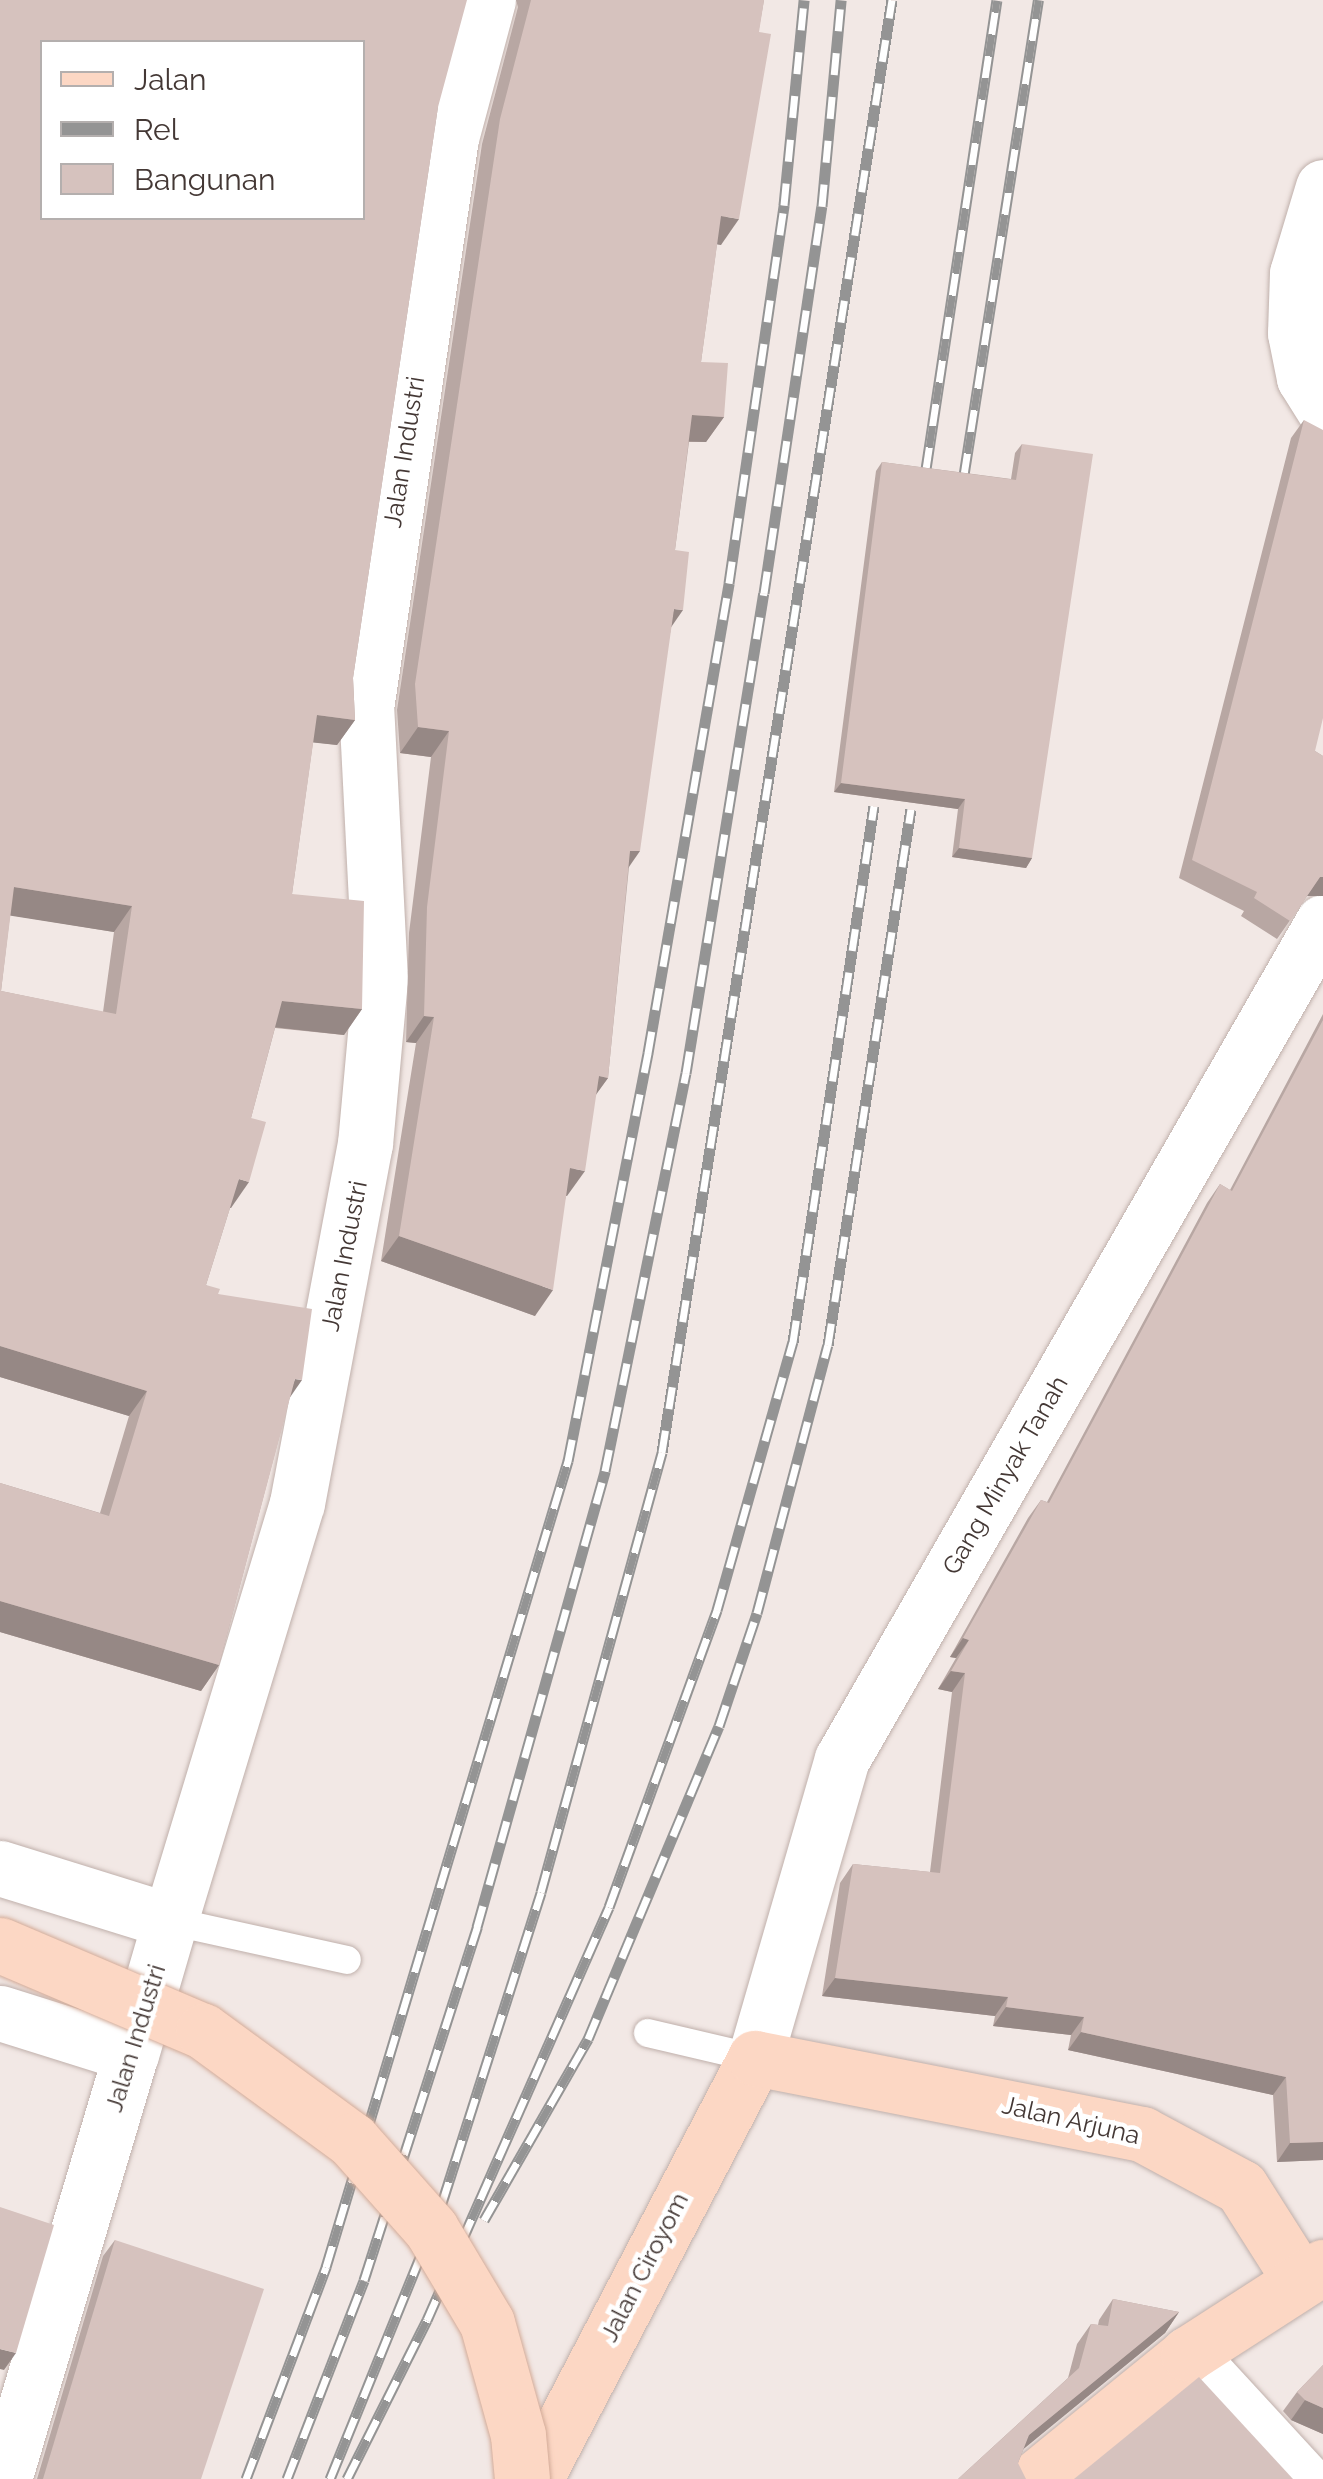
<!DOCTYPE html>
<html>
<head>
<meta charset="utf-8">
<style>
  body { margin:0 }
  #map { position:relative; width:1323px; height:2479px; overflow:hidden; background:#f2e8e5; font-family:Raleway,sans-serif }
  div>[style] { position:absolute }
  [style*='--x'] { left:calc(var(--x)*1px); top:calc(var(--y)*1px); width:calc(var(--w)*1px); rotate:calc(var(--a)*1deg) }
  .roads { filter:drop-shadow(0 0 2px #c0b0ab) drop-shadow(0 0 2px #c0b0ab) }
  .service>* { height:28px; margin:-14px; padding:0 14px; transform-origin:14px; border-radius:14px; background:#fff }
  .minor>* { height:55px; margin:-27.5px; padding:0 27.5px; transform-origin:27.5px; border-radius:27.5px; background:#fff }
  .tertiary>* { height:55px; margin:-27.5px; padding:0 27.5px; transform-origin:27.5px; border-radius:27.5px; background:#fff }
  .secondary>* { height:55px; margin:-27.5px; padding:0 27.5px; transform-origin:27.5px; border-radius:27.5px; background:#fcd7c4 }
  .rail>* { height:11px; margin-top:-5.5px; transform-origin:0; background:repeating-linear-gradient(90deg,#fff 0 22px,#949494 0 44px); box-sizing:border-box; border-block:2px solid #949494 }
  .bridges { filter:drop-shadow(0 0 2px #d3ab98) drop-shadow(0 0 2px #d3ab98) }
  .secondary-bridge>* { height:55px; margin:-27.5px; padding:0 27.5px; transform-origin:27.5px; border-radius:27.5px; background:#fcd7c4 }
  .wall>* { inset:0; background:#b8a7a3 }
  .shaded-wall>* { inset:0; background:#968885 }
  .building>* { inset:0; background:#d6c2be }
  span { translate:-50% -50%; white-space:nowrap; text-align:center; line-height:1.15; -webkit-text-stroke:9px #fff; paint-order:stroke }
  .street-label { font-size:25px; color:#443835 }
  .legend { position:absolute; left:40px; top:40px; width:325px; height:180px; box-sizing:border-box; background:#fff; border:2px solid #b4afae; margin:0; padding:12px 18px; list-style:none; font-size:30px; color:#443835 }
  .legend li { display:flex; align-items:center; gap:20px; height:50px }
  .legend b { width:50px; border:2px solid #b4afae }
</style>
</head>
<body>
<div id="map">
  <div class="roads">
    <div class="service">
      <i style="--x:170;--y:1921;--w:181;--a:12.4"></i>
      <i style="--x:648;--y:2033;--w:110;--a:13.2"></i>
    </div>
    <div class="minor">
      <i style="--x:1323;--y:187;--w:90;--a:106.8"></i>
      <i style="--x:1297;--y:273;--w:60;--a:91.9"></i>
      <i style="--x:1295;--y:333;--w:46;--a:78.7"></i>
      <i style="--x:1304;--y:378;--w:36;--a:58"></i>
      <i style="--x:170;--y:1921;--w:437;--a:-73.1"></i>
      <i style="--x:297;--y:1503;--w:365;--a:-79.3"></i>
      <i style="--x:365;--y:1144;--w:165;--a:-84.8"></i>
      <i style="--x:380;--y:980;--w:272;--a:-92.9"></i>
      <i style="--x:366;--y:708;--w:576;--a:-81.52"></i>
      <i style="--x:451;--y:138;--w:143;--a:-75"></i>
      <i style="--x:755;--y:2058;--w:311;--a:-73.8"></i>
      <i style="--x:842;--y:1759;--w:965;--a:-60.12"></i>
      <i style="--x:1188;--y:2354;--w:170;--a:47.4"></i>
      <i style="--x:4;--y:2479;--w:444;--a:-73.4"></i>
    </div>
    <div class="tertiary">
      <i style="--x:0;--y:1868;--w:178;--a:17.3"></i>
      <i style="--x:170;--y:1921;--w:139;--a:106.3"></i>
      <i style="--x:131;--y:2054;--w:137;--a:-162.6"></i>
    </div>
    <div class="secondary">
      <i style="--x:535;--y:2479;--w:475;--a:-62.4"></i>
      <i style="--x:755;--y:2058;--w:394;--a:11.1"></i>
      <i style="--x:1142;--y:2134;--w:112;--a:28.2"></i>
      <i style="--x:1241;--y:2187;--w:110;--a:57.6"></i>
      <i style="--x:1035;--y:2479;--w:198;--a:-39.2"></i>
      <i style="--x:1188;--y:2354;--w:161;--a:-32.8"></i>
    </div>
  </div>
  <div class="rail">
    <i style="--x:926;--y:469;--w:474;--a:-81.4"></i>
    <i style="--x:964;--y:475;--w:481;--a:-81.1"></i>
    <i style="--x:484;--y:2220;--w:209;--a:-60.1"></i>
    <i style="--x:588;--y:2039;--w:339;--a:-67.3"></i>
    <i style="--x:719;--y:1726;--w:119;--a:-71.4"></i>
    <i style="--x:757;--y:1613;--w:277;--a:-75.2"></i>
    <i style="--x:828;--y:1345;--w:542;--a:-81.2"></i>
    <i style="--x:246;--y:2479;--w:227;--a:-69.3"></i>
    <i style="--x:326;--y:2267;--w:842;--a:-73.29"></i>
    <i style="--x:568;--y:1461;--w:416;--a:-78.9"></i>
    <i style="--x:648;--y:1053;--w:477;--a:-80.2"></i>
    <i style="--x:729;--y:583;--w:382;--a:-81.7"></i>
    <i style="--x:784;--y:205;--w:206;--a:-84.4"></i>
    <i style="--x:287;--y:2479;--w:213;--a:-68.8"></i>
    <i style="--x:364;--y:2280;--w:371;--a:-72.2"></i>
    <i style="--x:477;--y:1927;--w:474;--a:-74.3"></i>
    <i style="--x:605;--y:1471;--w:406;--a:-78.5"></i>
    <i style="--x:686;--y:1073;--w:486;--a:-80.8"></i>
    <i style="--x:764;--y:593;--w:391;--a:-81.5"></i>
    <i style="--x:822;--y:206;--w:207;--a:-84.7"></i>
    <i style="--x:330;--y:2479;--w:298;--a:-67.9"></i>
    <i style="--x:442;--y:2203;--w:326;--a:-72.3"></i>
    <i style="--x:541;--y:1892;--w:456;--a:-74.6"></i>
    <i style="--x:662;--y:1452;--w:1470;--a:-81"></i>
    <i style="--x:347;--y:2479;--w:178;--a:-63.3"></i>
    <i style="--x:427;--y:2320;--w:451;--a:-66.2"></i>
    <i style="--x:609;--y:1907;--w:316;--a:-70"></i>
    <i style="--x:717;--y:1610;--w:279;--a:-74.2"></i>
    <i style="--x:793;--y:1342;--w:542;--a:-81.41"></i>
  </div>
  <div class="bridges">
    <div class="secondary-bridge">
      <i style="--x:0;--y:1945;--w:220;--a:23"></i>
      <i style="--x:203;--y:2031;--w:185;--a:36.2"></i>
      <i style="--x:352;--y:2140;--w:119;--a:48.4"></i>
      <i style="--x:431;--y:2229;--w:109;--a:59.2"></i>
      <i style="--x:487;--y:2323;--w:116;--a:74.5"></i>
      <i style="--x:518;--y:2435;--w:44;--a:84.8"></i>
    </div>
  </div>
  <div class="wall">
    <i style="clip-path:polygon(evenodd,0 0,438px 107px,353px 678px,355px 720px,337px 745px,313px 742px,292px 894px,362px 1009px,344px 1035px,275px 1028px,251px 1118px,231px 1208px,230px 1208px,206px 1285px,218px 1294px,290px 1396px,219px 1665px,201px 1691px,0 1632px,0 1483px,100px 1513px,129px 1416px,0 1377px,0 0,10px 915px,114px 932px,103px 1012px,1px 991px,10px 915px)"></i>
    <i style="clip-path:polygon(516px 0,764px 0,721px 245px,717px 244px,701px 362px,724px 417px,706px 442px,689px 442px,675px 550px,671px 628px,629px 867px,608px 1078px,596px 1094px,566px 1196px,535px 1316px,381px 1261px,416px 1043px,406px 1042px,409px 933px,431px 757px,400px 753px,397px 710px,482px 144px,518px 7px)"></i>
    <i style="clip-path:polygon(1304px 420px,1315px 751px,1323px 756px,1323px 896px,1307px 896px,1277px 939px,1241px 916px,1244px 911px,1179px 878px,1291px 438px)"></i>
    <i style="clip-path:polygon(1022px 444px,1032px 858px,1026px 868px,952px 857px,958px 809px,834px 792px,876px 471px,882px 462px,1011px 479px,1015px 453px)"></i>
    <i style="clip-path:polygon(1323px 1014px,1323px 2160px,1277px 2162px,1273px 2095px,1068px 2050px,1071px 2035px,993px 2026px,995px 2016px,822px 1996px,840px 1883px,853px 1864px,930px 1872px,952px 1692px,938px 1689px,956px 1658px,950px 1657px,1028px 1518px,1041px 1500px,1047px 1502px,1207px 1203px,1220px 1184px,1230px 1190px)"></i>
    <i style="clip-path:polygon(115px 2240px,201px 2479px,37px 2479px,103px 2256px)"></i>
    <i style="clip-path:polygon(1113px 2299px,1179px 2312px,1165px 2333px,1024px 2448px,1018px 2463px,958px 2479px,1068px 2378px,1077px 2344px,1091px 2324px,1098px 2325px,1099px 2320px)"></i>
    <i style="clip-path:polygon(1323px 2365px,1323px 2434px,1291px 2420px,1283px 2411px,1297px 2392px)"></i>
  </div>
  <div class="shaded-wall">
    <i style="clip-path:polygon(721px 216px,739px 219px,721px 245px,703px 242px)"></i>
    <i style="clip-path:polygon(692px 415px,724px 417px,706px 442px,674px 441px)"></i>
    <i style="clip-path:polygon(674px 609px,683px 610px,665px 636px)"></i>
    <i style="clip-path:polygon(317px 715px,355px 720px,337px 745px,299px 741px)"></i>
    <i style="clip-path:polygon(418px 727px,449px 731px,431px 757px,400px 753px)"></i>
    <i style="clip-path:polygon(841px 783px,965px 799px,958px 809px,834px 792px)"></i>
    <i style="clip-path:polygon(959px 848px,1032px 858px,1026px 868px,952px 857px)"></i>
    <i style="clip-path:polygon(630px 851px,640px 851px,622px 877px)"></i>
    <i style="clip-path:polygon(1320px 877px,1323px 877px,1323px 896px,1307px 896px)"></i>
    <i style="clip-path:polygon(14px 887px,132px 906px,114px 932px,0 914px)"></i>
    <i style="clip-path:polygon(282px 1001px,362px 1009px,344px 1035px,264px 1026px)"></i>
    <i style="clip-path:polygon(424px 1016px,434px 1017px,416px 1043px,406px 1042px)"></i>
    <i style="clip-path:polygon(599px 1076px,608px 1078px,590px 1103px)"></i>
    <i style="clip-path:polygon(570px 1168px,585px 1171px,567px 1196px,552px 1194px)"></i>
    <i style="clip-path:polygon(239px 1179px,249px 1182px,231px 1208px,221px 1205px)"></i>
    <i style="clip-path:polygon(399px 1236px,553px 1290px,535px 1316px,381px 1261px)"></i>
    <i style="clip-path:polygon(0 1346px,147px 1391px,129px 1416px,0 1377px)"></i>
    <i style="clip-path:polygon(295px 1379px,302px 1380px,284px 1406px)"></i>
    <i style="clip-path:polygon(0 1601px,219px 1665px,201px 1691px,0 1632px)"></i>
    <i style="clip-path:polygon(963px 1638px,969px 1640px,956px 1658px,950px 1657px)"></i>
    <i style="clip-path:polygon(951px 1671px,965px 1673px,952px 1692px,938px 1689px)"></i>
    <i style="clip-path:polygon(835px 1978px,1008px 1997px,995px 2016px,822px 1996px)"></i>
    <i style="clip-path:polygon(1006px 2007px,1084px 2017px,1071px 2035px,993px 2026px)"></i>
    <i style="clip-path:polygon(1081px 2032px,1286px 2077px,1273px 2095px,1068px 2050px)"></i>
    <i style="clip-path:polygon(1323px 2142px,1323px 2160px,1277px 2162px,1290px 2143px)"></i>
    <i style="clip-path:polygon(1179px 2312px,1165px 2333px,1015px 2456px,1029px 2435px)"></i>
    <i style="clip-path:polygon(0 2349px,16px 2353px,4px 2370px,0 2369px)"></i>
    <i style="clip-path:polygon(1305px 2400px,1323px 2408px,1323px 2434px,1291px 2420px)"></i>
  </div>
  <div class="building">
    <i style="clip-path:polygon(evenodd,0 0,467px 0,438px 107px,353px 678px,355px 720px,317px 715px,292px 894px,364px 901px,362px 1009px,282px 1001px,251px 1118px,266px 1122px,249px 1182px,239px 1179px,206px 1285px,220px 1289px,218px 1294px,312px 1309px,302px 1380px,295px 1379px,219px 1665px,0 1601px,0 1483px,109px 1516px,147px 1391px,0 1346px,0 0,42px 42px,362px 42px,362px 218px,42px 218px,42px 42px,0 0,14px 887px,132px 906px,116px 1014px,1px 991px,14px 887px)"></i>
    <i style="clip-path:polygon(531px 0,764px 0,759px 32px,771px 34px,739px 219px,721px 216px,701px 362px,728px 363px,724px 417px,692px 415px,675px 550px,689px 552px,683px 610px,674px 609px,640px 851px,630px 851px,608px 1078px,599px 1076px,585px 1171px,570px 1168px,553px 1290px,399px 1236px,434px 1017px,424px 1016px,427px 907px,449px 731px,418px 727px,415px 684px,500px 119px)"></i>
    <i style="clip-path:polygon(1304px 420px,1323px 430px,1323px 718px,1315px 751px,1323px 756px,1323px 877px,1320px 877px,1290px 921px,1254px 898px,1257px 892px,1192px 860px)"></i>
    <i style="clip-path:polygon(1022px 444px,1093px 454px,1032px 858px,959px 848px,965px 799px,841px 783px,882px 462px,1016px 480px)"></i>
    <i style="clip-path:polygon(1323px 1020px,1323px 2142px,1290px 2143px,1286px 2077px,1081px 2032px,1084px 2017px,1006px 2007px,1008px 1997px,835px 1978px,853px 1864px,940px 1873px,965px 1673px,951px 1671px,969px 1640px,963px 1638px,1041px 1500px,1049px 1503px,1220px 1184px,1232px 1191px)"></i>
    <i style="clip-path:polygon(0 2207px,54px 2225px,16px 2353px,0 2349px)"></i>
    <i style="clip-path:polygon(115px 2240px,264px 2289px,201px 2479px,43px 2479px)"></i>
    <i style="clip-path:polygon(1113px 2299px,1179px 2312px,1029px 2435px,1018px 2463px,1026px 2479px,958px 2479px,1079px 2368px,1091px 2324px,1108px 2326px)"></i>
    <i style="clip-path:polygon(1323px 2365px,1323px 2408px,1305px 2400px,1297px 2392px)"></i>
    <i style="clip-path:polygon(1199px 2377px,1293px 2479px,1074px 2479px)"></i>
  </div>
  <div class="street-label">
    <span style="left:404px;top:452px;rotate:-81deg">Jalan Industri</span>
    <span style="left:344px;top:1256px;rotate:-79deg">Jalan Industri</span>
    <span style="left:1005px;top:1475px;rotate:-60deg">Gang Minyak Tanah</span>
    <span style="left:135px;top:2038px;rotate:-73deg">Jalan Industri</span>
    <span style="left:1071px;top:2120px;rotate:13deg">Jalan Arjuna</span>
    <span style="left:644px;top:2267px;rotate:-63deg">Jalan Ciroyom</span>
  </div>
  <ul class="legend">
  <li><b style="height:12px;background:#fcd7c4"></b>Jalan</li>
  <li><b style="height:12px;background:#949494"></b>Rel</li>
  <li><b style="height:28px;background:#d6c2be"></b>Bangunan</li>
  </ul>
</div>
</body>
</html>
